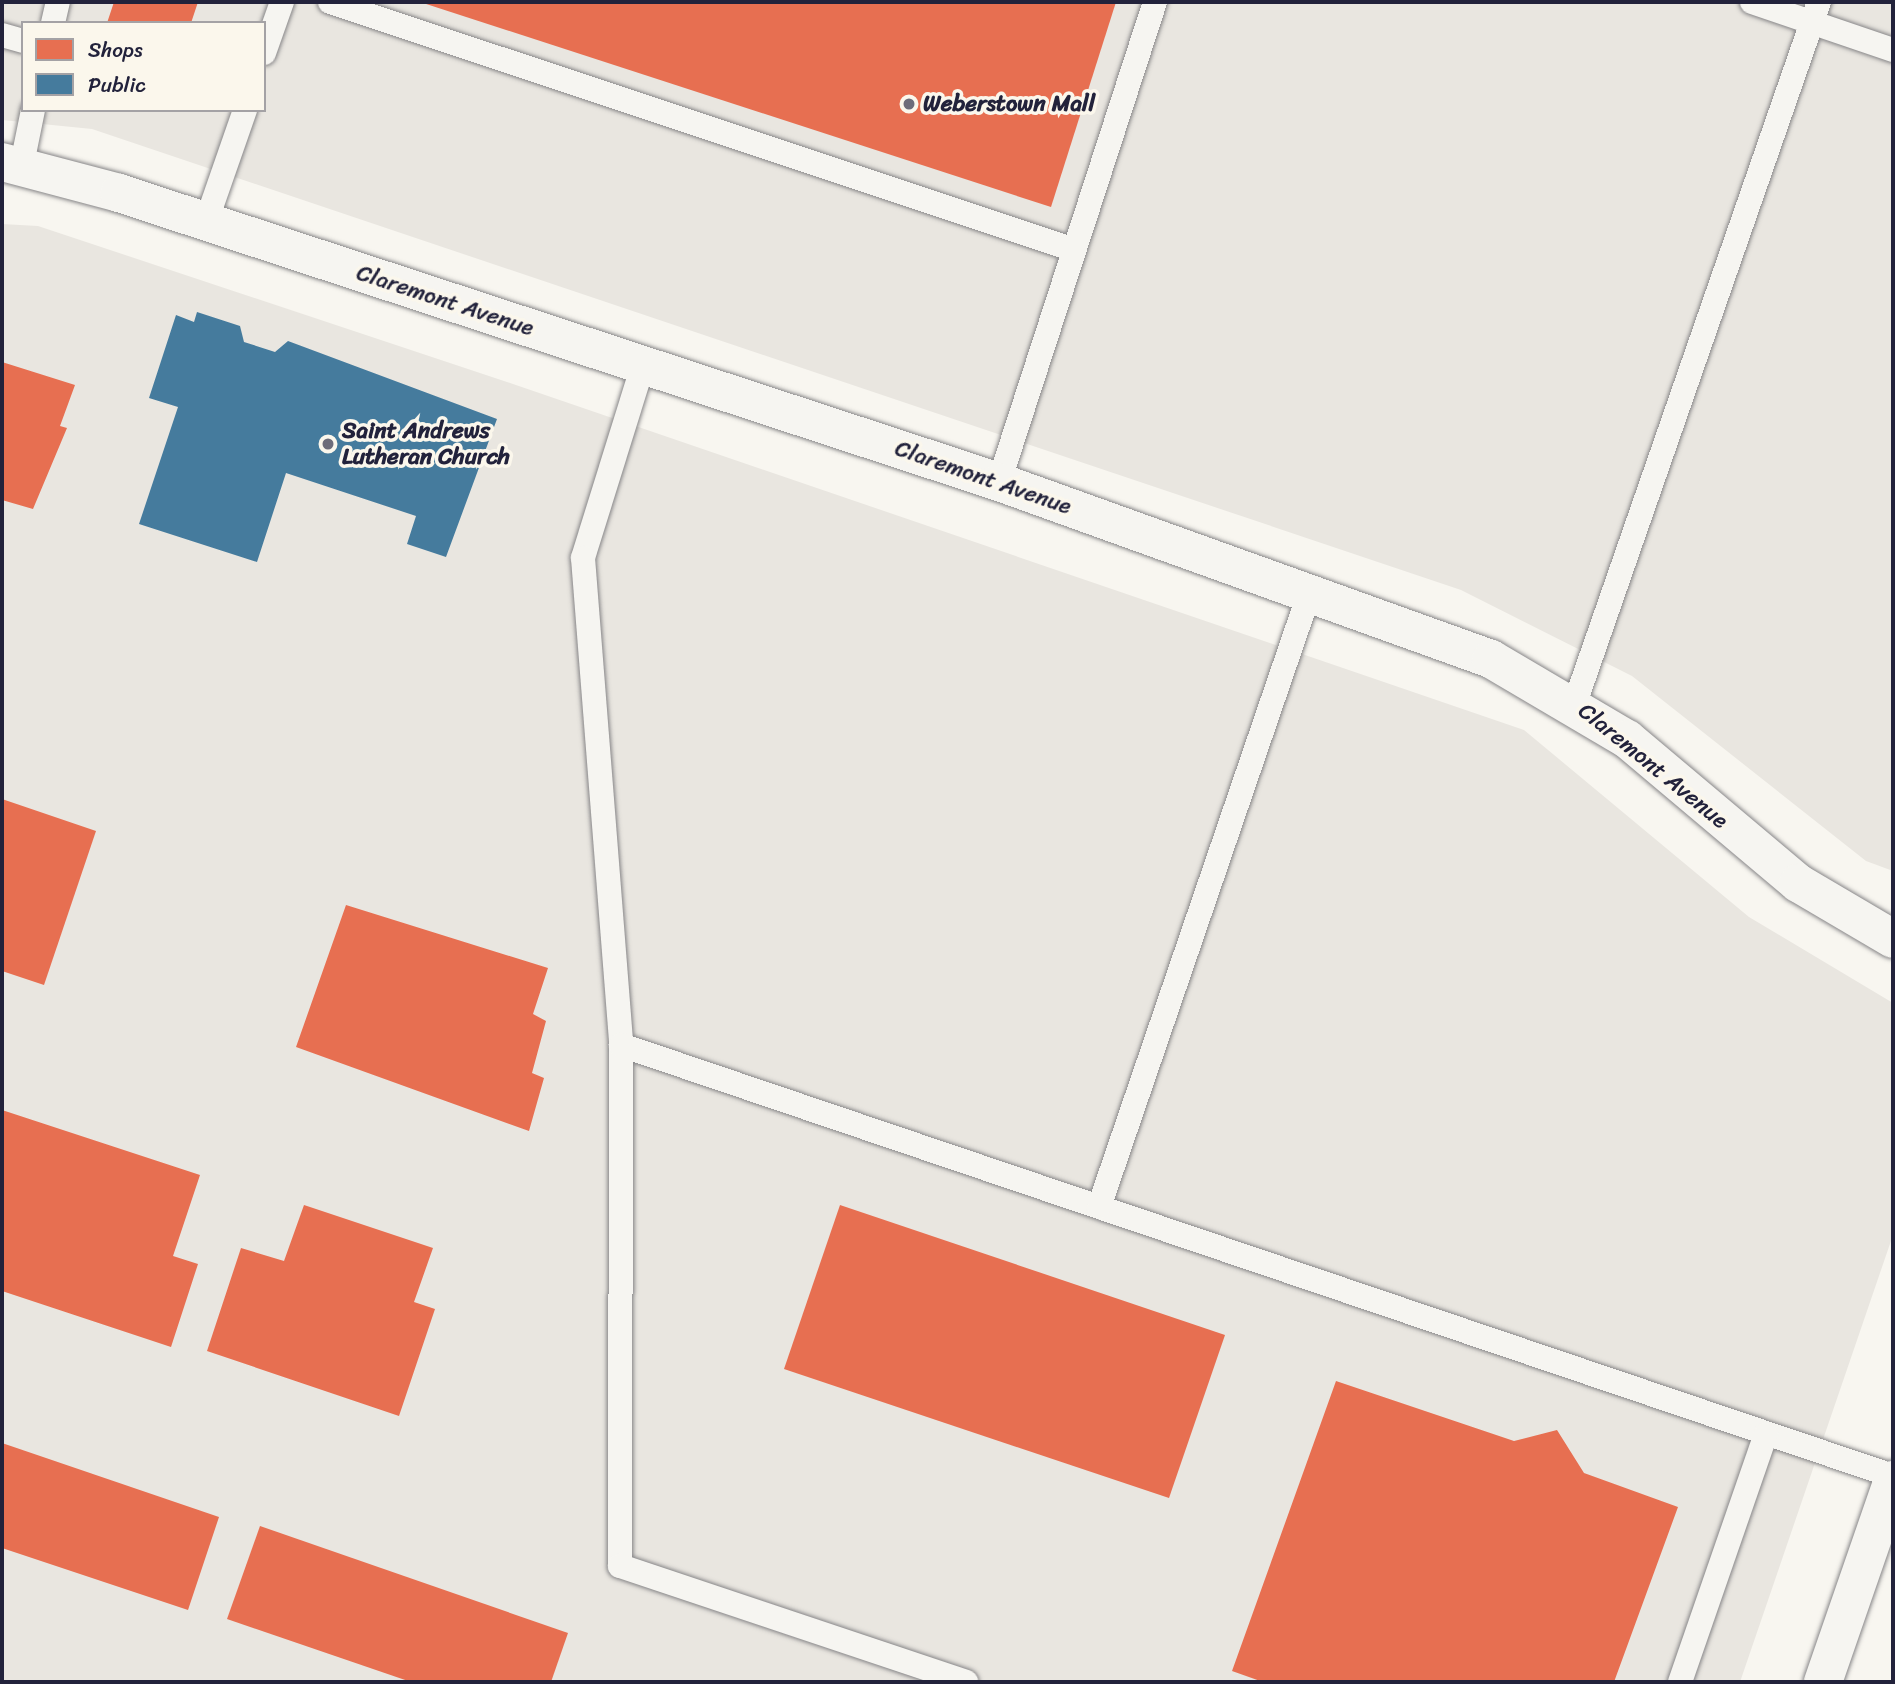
<!DOCTYPE html>
<html>
<head>
<meta charset="utf-8">
<style>
  body { margin:0 }
  #map { position:relative; width:1895px; height:1684px; overflow:hidden; background:#f8f6f0; font-family:Sriracha,sans-serif }
  div>[style] { position:absolute }
  [style*='--x'] { left:calc(var(--x)*1px); top:calc(var(--y)*1px); width:calc(var(--w)*1px); rotate:calc(var(--a)*1deg) }
  .built>* { inset:0; background:#e9e6e0 }
  .shops>* { inset:0; background:#e76f51 }
  .public>* { inset:0; background:#457b9d }
  .roads { filter:drop-shadow(0 0 2px #878688) drop-shadow(0 0 2px #878688) }
  .lane>* { height:24px; margin:-12px; padding:0 12px; transform-origin:12px; border-radius:12px; background:#f6f5f1 }
  .secondary>* { height:38px; margin:-19px; padding:0 19px; transform-origin:19px; border-radius:19px; background:#f6f5f1 }
  .dots>* { width:19px; height:19px; translate:-50% -50%; box-sizing:border-box; border:4px solid #fbf7ec; border-radius:50% }
  span { translate:-50% -50%; white-space:nowrap; text-align:center; line-height:1.15; -webkit-text-stroke:7px #fbf7ec; paint-order:stroke }
  .poi-label { font-size:23px; color:#22223b; font-weight:700 }
  .left { translate:0 -50%; text-align:left }
  .street-label { font-size:23px; color:#22223b }
  .frame { position:absolute; inset:0; border:4px solid #22223b; pointer-events:none }
  .legend { position:absolute; left:21px; top:21px; width:245px; height:91px; box-sizing:border-box; background:#fbf7ec; border:2px solid #a4a2a5; margin:0; padding:9px 12px; list-style:none; font-size:21px; color:#22223b }
  .legend li { display:flex; align-items:center; gap:14px; height:35px }
  .legend b { width:35px; border:2px solid #a4a2a5 }
</style>
</head>
<body>
<div id="map">
  <div class="built">
    <i style="clip-path:polygon(evenodd,2px 2px,1893px 2px,1893px 871px,1866px 861px,1632px 676px,1461px 590px,92px 129px,2px 120px,2px 2px,23px 23px,264px 23px,264px 110px,23px 110px,23px 23px)"></i>
    <i style="clip-path:polygon(2px 224px,38px 226px,513px 384px,1524px 730px,1749px 917px,1893px 1003px,1893px 1235px,1740px 1682px,2px 1682px)"></i>
  </div>
  <div class="shops">
    <i style="clip-path:polygon(114px 2px,198px 2px,191px 23px,107px 23px)"></i>
    <i style="clip-path:polygon(420px 2px,1116px 2px,1051px 207px)"></i>
    <i style="clip-path:polygon(2px 362px,75px 385px,60px 426px,67px 428px,33px 509px,2px 500px)"></i>
    <i style="clip-path:polygon(2px 799px,96px 831px,44px 985px,2px 971px)"></i>
    <i style="clip-path:polygon(346px 905px,548px 968px,533px 1014px,546px 1021px,532px 1073px,544px 1078px,529px 1131px,296px 1047px)"></i>
    <i style="clip-path:polygon(2px 1110px,200px 1175px,173px 1256px,198px 1264px,171px 1347px,2px 1291px)"></i>
    <i style="clip-path:polygon(304px 1205px,433px 1248px,414px 1302px,435px 1309px,399px 1416px,207px 1351px,241px 1248px,284px 1261px)"></i>
    <i style="clip-path:polygon(840px 1205px,1225px 1335px,1169px 1498px,784px 1369px)"></i>
    <i style="clip-path:polygon(1336px 1381px,1514px 1441px,1557px 1430px,1584px 1473px,1678px 1507px,1614px 1682px,1263px 1682px,1232px 1671px)"></i>
    <i style="clip-path:polygon(2px 1443px,219px 1517px,188px 1610px,2px 1548px)"></i>
    <i style="clip-path:polygon(260px 1526px,568px 1633px,551px 1682px,411px 1682px,227px 1619px)"></i>
  </div>
  <div class="public">
    <i style="clip-path:polygon(197px 312px,240px 326px,244px 342px,275px 352px,288px 341px,497px 419px,446px 557px,407px 544px,416px 516px,286px 473px,257px 562px,139px 524px,178px 407px,149px 398px,176px 315px,194px 322px)"></i>
  </div>
  <div class="roads">
    <div class="lane">
      <i style="--x:330;--y:2;--w:784;--a:18.43"></i>
      <i style="--x:1752;--y:2;--w:149;--a:18.8"></i>
      <i style="--x:53;--y:23;--w:22;--a:-77"></i>
      <i style="--x:2;--y:35;--w:22;--a:16"></i>
      <i style="--x:264;--y:53;--w:54;--a:-70.6"></i>
      <i style="--x:22;--y:164;--w:55;--a:-78.5"></i>
      <i style="--x:206;--y:222;--w:119;--a:-70.8"></i>
      <i style="--x:643;--y:365;--w:202;--a:107.3"></i>
      <i style="--x:583;--y:558;--w:488;--a:85.5"></i>
      <i style="--x:621;--y:1045;--w:521;--a:90.11"></i>
      <i style="--x:620;--y:1566;--w:365;--a:18.5"></i>
      <i style="--x:999;--y:482;--w:505;--a:-72"></i>
      <i style="--x:1575;--y:703;--w:742;--a:-70.81"></i>
      <i style="--x:621;--y:1045;--w:1343;--a:18.72"></i>
      <i style="--x:1099;--y:1207;--w:648;--a:-71.09"></i>
      <i style="--x:1680;--y:1682;--w:262;--a:-70.9"></i>
    </div>
    <div class="secondary">
      <i style="--x:2;--y:162;--w:121;--a:14.8"></i>
      <i style="--x:119;--y:193;--w:926;--a:18.18"></i>
      <i style="--x:999;--y:482;--w:523;--a:19.79"></i>
      <i style="--x:1491;--y:659;--w:158;--a:30.5"></i>
      <i style="--x:1627;--y:739;--w:224;--a:40.1"></i>
      <i style="--x:1798;--y:883;--w:110;--a:30.5"></i>
      <i style="--x:1823;--y:1682;--w:214;--a:-70.9"></i>
    </div>
  </div>
  <div class="dots">
    <i style="left:909px;top:104px;background:#6d6c7a"></i>
    <i style="left:328px;top:444px;background:#6d6c7a"></i>
  </div>
  <div class="poi-label">
    <span class="left" style="left:923px;top:104px">Weberstown Mall</span>
    <span class="left" style="left:342px;top:444px">Saint Andrews<br>Lutheran Church</span>
  </div>
  <div class="street-label">
    <span style="left:445px;top:301px;rotate:18deg">Claremont Avenue</span>
    <span style="left:983px;top:478px;rotate:19deg">Claremont Avenue</span>
    <span style="left:1653px;top:766px;rotate:39deg">Claremont Avenue</span>
  </div>
  <div class="frame"></div>
  <ul class="legend">
  <li><b style="height:19px;background:#e76f51"></b>Shops</li>
  <li><b style="height:19px;background:#457b9d"></b>Public</li>
  </ul>
</div>
</body>
</html>
